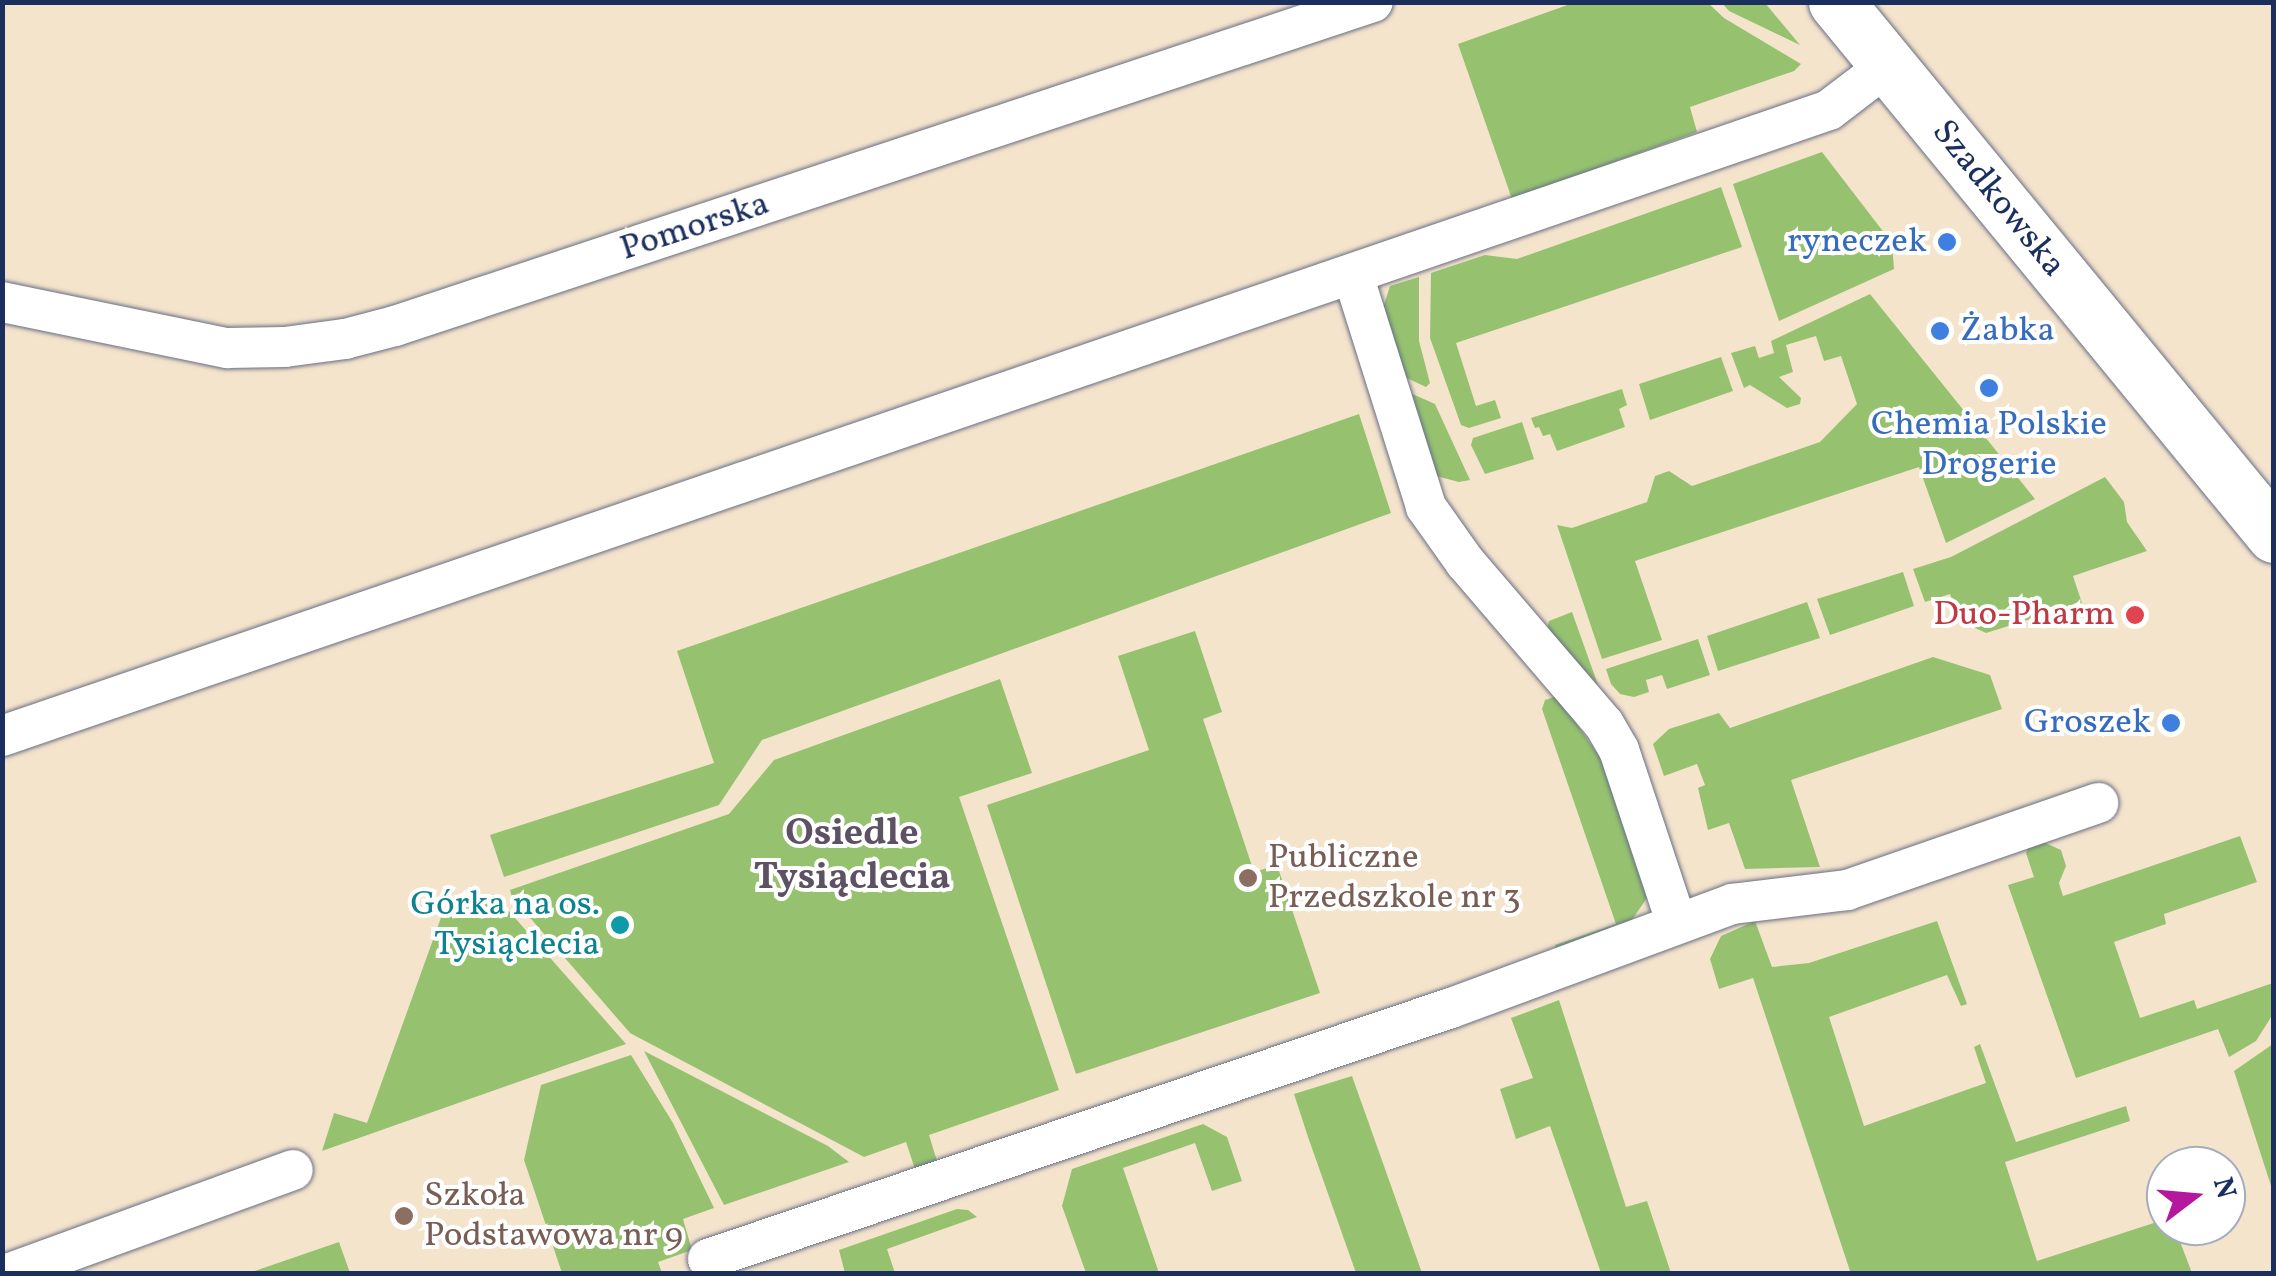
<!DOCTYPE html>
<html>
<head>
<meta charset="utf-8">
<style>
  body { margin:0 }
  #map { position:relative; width:2276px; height:1276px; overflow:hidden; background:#f5e4cc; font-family:Vollkorn,serif }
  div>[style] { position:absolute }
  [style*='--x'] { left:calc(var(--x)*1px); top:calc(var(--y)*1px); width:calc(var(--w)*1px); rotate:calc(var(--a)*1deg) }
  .green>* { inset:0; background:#96c270 }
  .roads { filter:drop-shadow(0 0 2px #676e84) drop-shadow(0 0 2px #676e84) }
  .street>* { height:40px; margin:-20px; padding:0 20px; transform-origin:20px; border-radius:20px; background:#fff }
  .secondary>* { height:55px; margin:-27.5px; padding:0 27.5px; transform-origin:27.5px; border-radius:27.5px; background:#fff }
  .dots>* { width:28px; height:28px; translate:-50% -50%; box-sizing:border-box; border:5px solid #fff; border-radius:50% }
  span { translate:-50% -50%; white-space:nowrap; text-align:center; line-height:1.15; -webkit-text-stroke:8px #fff; paint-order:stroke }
  .street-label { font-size:35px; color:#1b2f5e }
  .shop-label { font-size:35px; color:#366cbe }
  .right { translate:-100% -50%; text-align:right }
  .left { translate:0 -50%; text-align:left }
  .health-label { font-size:35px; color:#be3a42 }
  .education-label { font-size:35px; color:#785e54 }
  .culture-label { font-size:35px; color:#0d838f }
  .neighbourhood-label { font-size:38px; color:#5d5264; font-weight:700 }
  .frame { position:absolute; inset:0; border:5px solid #1b2f5e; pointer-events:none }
  .north { position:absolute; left:2146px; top:1146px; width:100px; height:100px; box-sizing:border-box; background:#fff; border:2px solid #a4acbf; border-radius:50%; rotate:74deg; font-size:28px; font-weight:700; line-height:40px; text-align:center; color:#1b2f5e }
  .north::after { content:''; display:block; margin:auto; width:35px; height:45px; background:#b5179e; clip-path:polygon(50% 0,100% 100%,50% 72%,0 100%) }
</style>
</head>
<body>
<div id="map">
  <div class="green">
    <i style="clip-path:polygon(1573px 3px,1708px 3px,1724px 18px,1801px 64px,1794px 71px,1690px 107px,1697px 132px,1512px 199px,1458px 44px)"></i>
    <i style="clip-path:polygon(1722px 3px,1765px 3px,1800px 45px,1729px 11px)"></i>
    <i style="clip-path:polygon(1822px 152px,1892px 243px,1894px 269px,1779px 321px,1733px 184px)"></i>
    <i style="clip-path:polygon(1721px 187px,1742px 247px,1456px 343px,1476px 406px,1495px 400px,1501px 418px,1469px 428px,1461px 425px,1430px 338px,1431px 273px,1485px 255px,1517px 259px)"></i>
    <i style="clip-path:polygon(1419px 277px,1419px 341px,1430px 383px,1426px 387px,1396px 373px,1383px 308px,1390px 286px)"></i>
    <i style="clip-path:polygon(1870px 294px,2035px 499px,1946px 543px,1919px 467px,1635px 561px,1662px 640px,1602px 659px,1557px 525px,1572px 528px,1647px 502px,1655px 476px,1669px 471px,1692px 486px,1820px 442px,1857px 404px,1841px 356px,1824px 361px,1816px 336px,1786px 345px,1793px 372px,1779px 377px,1801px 398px,1800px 404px,1787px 408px,1750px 385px,1744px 388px,1731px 353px,1755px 346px,1759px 358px,1774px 353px,1771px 341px)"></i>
    <i style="clip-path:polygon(1721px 357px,1733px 391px,1650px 420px,1639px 384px)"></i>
    <i style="clip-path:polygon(1401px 389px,1435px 404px,1470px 480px,1459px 482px,1436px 476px)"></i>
    <i style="clip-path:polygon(1622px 389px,1627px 405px,1619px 409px,1625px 427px,1557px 451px,1550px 434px,1543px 436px,1539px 427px,1535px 428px,1531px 418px)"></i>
    <i style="clip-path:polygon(1359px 414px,1391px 513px,762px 740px,719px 805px,504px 877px,490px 835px,714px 763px,677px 651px)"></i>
    <i style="clip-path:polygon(1522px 422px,1534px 459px,1485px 474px,1471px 445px,1473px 438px)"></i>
    <i style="clip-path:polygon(2105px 477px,2124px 502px,2127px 522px,2147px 551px,2073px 576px,2082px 603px,1986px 633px,1960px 621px,1950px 594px,1925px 602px,1913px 569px,1951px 557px)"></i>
    <i style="clip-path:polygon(1903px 572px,1914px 606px,1830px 635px,1817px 599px)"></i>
    <i style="clip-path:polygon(1807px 602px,1820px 638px,1718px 671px,1707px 636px)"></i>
    <i style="clip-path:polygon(1572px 612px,1598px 685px,1547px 628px,1549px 621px)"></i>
    <i style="clip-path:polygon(1195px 631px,1222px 712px,1203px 719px,1254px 872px,1277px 865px,1320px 993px,1076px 1074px,987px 805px,1149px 750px,1118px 656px)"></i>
    <i style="clip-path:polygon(1698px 639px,1710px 675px,1667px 689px,1662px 675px,1646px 680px,1649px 692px,1634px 697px,1620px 694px,1611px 684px,1606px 669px)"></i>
    <i style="clip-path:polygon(1933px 657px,1990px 675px,2002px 709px,1791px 780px,1820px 867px,1745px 869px,1729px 823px,1708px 830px,1698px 788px,1705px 785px,1697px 764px,1664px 776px,1653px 744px,1669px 729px,1719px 713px,1730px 728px)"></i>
    <i style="clip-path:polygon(1000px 679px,1032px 773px,959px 797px,1059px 1090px,929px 1135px,937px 1161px,915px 1169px,906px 1142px,864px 1157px,630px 1033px,512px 897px,510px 890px,729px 814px,774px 760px)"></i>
    <i style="clip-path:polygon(1557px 696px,1609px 770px,1647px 882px,1647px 898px,1629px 924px,1557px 953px,1555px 945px,1616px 924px,1542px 709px,1545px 700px)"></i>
    <i style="clip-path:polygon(2240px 836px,2257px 882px,2164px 914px,2166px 924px,2114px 942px,2140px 1018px,2194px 1000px,2197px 1009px,2273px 983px,2273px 1014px,2256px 1041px,2229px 1057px,2218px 1029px,2076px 1078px,2008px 885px,2034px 877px,2026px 853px,2029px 845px,2041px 841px,2061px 850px,2066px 866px,2059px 883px,2063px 896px)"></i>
    <i style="clip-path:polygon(494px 894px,626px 1044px,322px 1151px,334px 1113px,367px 1123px,443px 912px)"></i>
    <i style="clip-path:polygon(1755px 921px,1772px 967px,1809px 963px,1937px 921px,1967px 1004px,1961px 1006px,1947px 975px,1829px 1017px,1864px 1126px,1986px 1083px,1974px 1047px,1980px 1044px,2016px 1142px,2126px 1106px,2130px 1121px,2005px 1162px,2037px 1261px,2166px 1219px,2166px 1226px,2174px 1226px,2192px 1273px,1846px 1273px,1850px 1271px,1753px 978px,1719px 989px,1710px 959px,1721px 936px)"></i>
    <i style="clip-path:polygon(1559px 1000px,1626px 1207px,1647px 1201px,1671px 1273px,1601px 1273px,1550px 1126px,1516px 1139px,1500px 1089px,1533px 1078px,1511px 1018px)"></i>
    <i style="clip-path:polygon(2273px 1044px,2273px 1192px,2234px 1071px)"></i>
    <i style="clip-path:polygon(644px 1051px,828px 1146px,849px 1162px,724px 1205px)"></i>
    <i style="clip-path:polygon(631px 1055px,673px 1123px,714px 1208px,683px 1219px,692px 1250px,658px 1262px,662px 1273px,562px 1273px,524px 1160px,541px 1085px)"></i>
    <i style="clip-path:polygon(1352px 1076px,1422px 1273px,1356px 1273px,1308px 1137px,1294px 1094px)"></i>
    <i style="clip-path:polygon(1203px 1124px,1227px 1137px,1242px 1181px,1212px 1191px,1195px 1143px,1123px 1168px,1159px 1273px,1086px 1273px,1062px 1206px,1072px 1169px)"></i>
    <i style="clip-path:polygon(957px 1209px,968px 1210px,977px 1217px,887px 1249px,895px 1273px,845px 1273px,839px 1250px)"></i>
    <i style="clip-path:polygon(339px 1242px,350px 1273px,249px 1273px)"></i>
  </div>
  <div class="roads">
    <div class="street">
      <i style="--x:1353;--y:275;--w:243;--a:72.5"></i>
      <i style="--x:1426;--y:507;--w:67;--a:54.7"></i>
      <i style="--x:1465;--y:562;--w:213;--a:49.4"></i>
      <i style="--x:1604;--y:724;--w:30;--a:60"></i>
      <i style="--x:1619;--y:750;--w:183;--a:71.6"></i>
      <i style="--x:2;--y:302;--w:230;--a:11.6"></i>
      <i style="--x:227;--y:348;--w:58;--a:-1"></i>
      <i style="--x:285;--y:347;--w:61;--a:-7.6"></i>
      <i style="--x:345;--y:339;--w:52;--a:-14.6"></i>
      <i style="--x:395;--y:326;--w:1030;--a:-18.33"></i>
      <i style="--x:2;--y:736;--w:1931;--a:-18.91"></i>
      <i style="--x:1829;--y:110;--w:74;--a:-37.3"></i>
      <i style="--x:708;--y:1259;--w:784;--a:-18.67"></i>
      <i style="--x:1451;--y:1008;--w:300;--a:-20.3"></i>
      <i style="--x:1732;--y:904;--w:116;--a:-6.9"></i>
      <i style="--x:1847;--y:890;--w:266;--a:-19.1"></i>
      <i style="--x:7;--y:1274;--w:304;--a:-20"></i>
    </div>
    <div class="secondary">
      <i style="--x:1836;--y:2;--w:690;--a:50.59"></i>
    </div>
  </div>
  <div class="dots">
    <i style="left:1947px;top:242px;background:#3f7fe0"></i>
    <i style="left:1940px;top:331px;background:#3f7fe0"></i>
    <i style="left:1989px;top:388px;background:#3f7fe0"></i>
    <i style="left:2135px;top:615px;background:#e0444e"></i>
    <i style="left:2171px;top:723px;background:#3f7fe0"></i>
    <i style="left:1248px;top:878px;background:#8d6e63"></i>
    <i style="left:620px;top:925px;background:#0f9aa8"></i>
    <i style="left:404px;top:1216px;background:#8d6e63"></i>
  </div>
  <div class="street-label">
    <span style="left:1998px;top:199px;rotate:51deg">Szadkowska</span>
    <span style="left:695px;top:227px;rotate:-18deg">Pomorska</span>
  </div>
  <div class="shop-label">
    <span class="right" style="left:1927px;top:242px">ryneczek</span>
    <span class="left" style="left:1960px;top:331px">Żabka</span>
    <span style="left:1989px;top:445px">Chemia Polskie<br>Drogerie</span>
    <span class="right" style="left:2151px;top:723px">Groszek</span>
  </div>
  <div class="health-label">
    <span class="right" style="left:2115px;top:615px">Duo-Pharm</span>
  </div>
  <div class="education-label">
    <span class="left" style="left:1268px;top:878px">Publiczne<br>Przedszkole nr 3</span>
    <span class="left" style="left:424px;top:1216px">Szkoła<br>Podstawowa nr 9</span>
  </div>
  <div class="culture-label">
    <span class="right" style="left:600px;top:925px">Górka na os.<br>Tysiąclecia</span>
  </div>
  <div class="neighbourhood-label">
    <span style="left:852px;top:857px">Osiedle<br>Tysiąclecia</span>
  </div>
  <div class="frame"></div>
  <div class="north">N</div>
</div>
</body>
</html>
